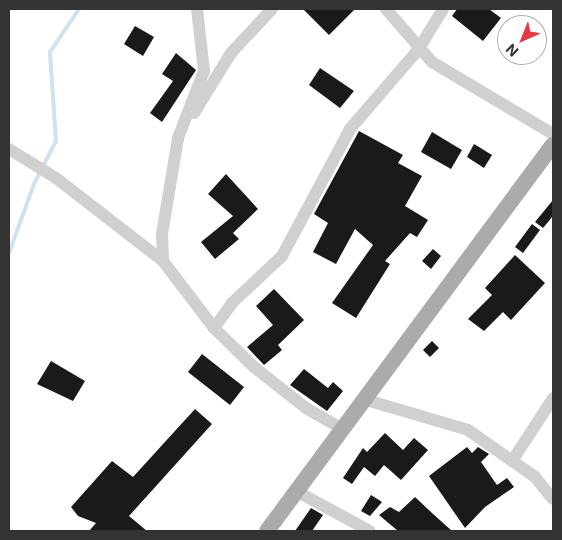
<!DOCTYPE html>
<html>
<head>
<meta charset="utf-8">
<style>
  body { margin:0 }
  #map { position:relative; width:562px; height:540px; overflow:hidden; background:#fff; font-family:Inter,sans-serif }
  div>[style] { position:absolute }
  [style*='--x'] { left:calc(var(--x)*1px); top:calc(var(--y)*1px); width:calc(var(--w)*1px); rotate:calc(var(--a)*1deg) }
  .stream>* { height:4px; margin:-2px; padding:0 2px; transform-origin:2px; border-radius:2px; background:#cfe2ee }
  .building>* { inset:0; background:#1a1a1a }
  .minor>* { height:12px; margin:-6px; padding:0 6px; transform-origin:6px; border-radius:6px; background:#d0d0d0 }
  .major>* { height:16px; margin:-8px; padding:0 8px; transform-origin:8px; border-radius:8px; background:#ababab }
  span { translate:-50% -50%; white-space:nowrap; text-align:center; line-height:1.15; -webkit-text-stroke:5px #fff; paint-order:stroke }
  .frame { position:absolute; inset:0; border:10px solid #333; pointer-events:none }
  .north { position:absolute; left:497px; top:15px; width:50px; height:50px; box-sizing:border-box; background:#fff; border:1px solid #adadad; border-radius:50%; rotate:224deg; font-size:14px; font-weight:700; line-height:20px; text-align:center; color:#333 }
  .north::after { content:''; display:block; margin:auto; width:18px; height:22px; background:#e63946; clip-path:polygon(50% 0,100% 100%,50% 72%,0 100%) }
</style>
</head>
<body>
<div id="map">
  <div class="stream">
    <i style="--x:9;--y:253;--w:73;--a:-70.1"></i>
    <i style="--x:34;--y:184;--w:48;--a:-62.9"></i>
    <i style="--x:56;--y:141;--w:89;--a:-93.9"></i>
    <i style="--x:50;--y:52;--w:52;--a:-56"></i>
  </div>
  <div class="building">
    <i style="clip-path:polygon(303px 9px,355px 9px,329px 35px)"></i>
    <i style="clip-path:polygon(457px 9px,489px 9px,501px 18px,483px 41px,452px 16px)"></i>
    <i style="clip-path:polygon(135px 26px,154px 37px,143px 56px,124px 44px)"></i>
    <i style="clip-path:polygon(176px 53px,196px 70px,162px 122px,150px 113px,173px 81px,162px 74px)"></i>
    <i style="clip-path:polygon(320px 68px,354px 91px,340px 108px,309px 85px)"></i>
    <i style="clip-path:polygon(359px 131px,403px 155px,398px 163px,422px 176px,405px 206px,428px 220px,417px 237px,410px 233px,385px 261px,390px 264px,356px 318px,332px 303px,373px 245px,355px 229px,336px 264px,313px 252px,328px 223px,314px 214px)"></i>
    <i style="clip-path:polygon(432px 132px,462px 150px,451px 169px,421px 152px)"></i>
    <i style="clip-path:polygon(474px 144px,492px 155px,484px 168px,467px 157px)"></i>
    <i style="clip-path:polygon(226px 174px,258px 209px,233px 233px,239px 239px,215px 259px,201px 242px,233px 216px,208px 194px)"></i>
    <i style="clip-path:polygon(553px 200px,553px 216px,543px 228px,535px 222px)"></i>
    <i style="clip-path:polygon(532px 224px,540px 230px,523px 253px,515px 247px)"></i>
    <i style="clip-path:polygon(433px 249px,441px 256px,431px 269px,422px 261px)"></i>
    <i style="clip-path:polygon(515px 255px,545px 283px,511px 320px,503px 312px,484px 331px,468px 319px,492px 295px,485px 288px)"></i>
    <i style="clip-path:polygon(274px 289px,304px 320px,278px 345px,282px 350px,264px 365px,247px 347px,273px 325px,256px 306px)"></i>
    <i style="clip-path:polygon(432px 341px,439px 348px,430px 357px,423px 350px)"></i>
    <i style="clip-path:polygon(202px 354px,244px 387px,230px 405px,188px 372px)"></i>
    <i style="clip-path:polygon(51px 361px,85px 381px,73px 401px,37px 384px)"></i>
    <i style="clip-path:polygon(304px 369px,328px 388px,333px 382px,343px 391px,327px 411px,290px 385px)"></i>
    <i style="clip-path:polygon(195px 409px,212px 424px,129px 516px,147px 531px,89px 531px,96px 523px,78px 516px,71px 507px,112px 461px,133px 477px)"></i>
    <i style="clip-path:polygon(385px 433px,403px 450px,414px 438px,428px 450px,401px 480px,384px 465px,375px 476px,364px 467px,352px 484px,343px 478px,363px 448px,367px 452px)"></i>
    <i style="clip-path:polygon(467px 447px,472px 453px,478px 447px,489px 454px,481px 462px,497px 485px,507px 478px,514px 487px,485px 507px,465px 528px,429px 476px)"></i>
    <i style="clip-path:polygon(371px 495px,382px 502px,370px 516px,361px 511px)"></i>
    <i style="clip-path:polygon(415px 497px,432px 513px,452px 531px,398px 531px,379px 515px,390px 507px,399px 512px)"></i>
    <i style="clip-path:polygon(311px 508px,323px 515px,312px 531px,295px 531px)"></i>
  </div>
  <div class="minor">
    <i style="--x:386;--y:9;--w:70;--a:49"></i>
    <i style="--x:432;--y:62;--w:141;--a:30.8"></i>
    <i style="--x:194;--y:113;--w:70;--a:-58.3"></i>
    <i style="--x:231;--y:53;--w:60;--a:-47"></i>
    <i style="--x:9;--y:149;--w:55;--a:31.7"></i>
    <i style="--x:56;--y:178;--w:135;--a:37.8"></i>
    <i style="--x:163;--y:261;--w:84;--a:52.7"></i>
    <i style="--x:214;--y:328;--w:56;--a:44.3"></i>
    <i style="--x:254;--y:367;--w:66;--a:38.3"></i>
    <i style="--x:306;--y:408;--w:39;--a:30"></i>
    <i style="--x:163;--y:261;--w:27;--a:-92"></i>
    <i style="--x:162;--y:234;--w:97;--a:-80.5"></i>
    <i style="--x:178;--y:138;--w:72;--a:-68.8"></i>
    <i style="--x:204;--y:71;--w:62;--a:-96.4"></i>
    <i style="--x:214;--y:328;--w:31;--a:-54"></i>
    <i style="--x:232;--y:303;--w:69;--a:-43.2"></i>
    <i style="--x:282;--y:256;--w:144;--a:-61.8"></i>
    <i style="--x:350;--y:129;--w:104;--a:-49.3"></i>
    <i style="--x:418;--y:50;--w:48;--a:-58.6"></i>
    <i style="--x:363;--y:399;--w:109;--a:16.4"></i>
    <i style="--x:468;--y:430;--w:82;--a:35"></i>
    <i style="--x:535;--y:477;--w:28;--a:51"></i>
    <i style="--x:512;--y:461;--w:75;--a:-56.9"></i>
    <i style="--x:296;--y:491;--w:84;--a:28.4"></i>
  </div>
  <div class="major">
    <i style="--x:267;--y:531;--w:480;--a:-53.5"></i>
  </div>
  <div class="frame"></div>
  <div class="north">N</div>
</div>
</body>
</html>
